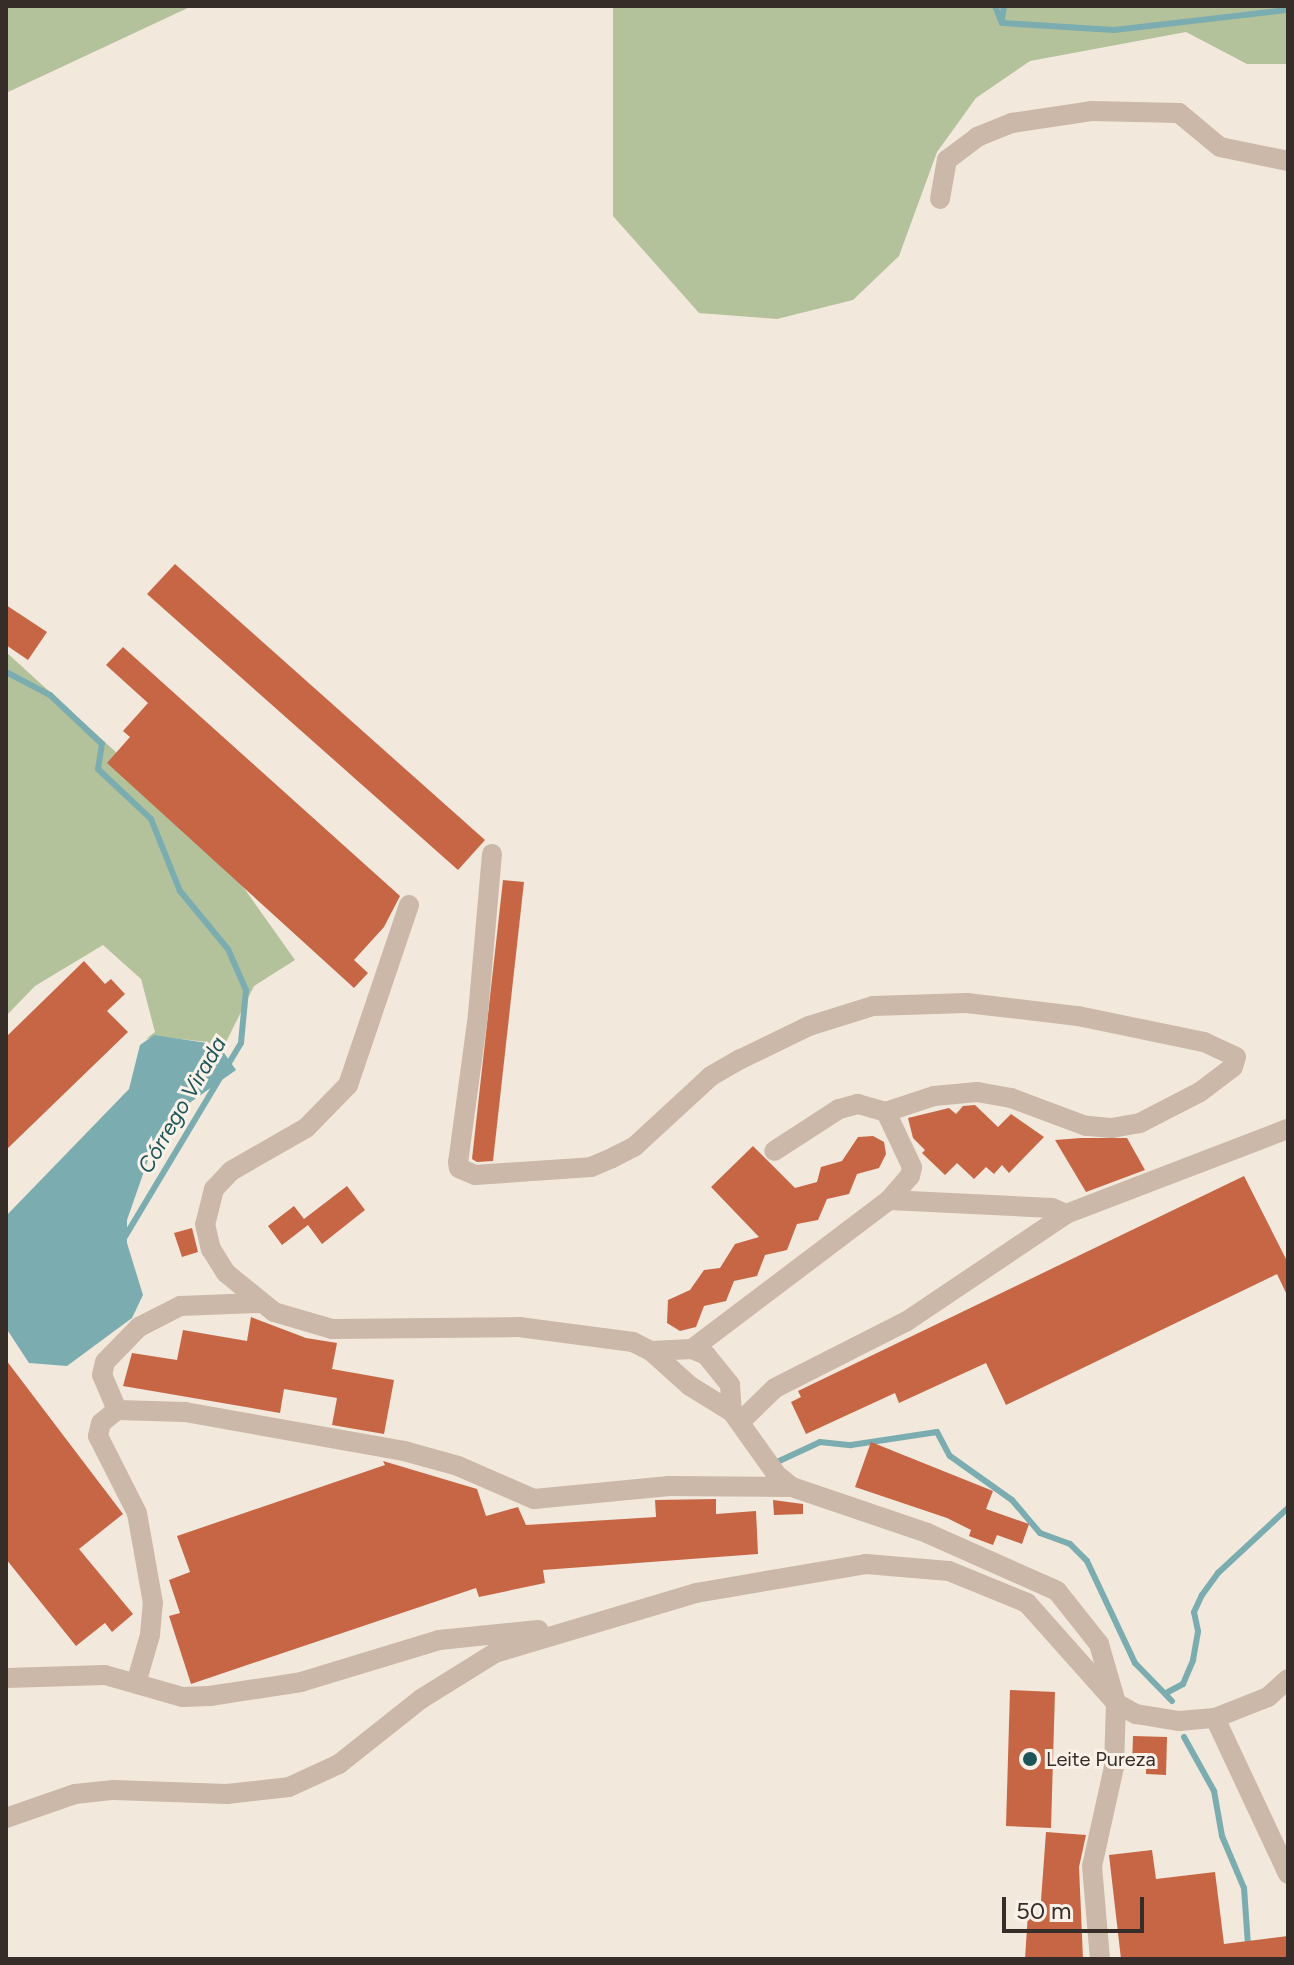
<!DOCTYPE html>
<html>
<head>
<meta charset="utf-8">
<style>
  body { margin:0 }
  #map { position:relative; width:1294px; height:1965px; overflow:hidden; background:#f2e8dc; font-family:Figtree,sans-serif }
  div>[style] { position:absolute }
  [style*='--x'] { left:calc(var(--x)*1px); top:calc(var(--y)*1px); width:calc(var(--w)*1px); rotate:calc(var(--a)*1deg) }
  .green>* { inset:0; background:#b4c29c }
  .water>* { inset:0; background:#7badb0 }
  .stream>* { height:6px; margin:-3px; padding:0 3px; transform-origin:3px; border-radius:3px; background:#7badb0 }
  .building>* { inset:0; background:#c76645 }
  .minor>* { height:20px; margin:-10px; padding:0 10px; transform-origin:10px; border-radius:10px; background:#cbb8a8 }
  .dots>* { width:22px; height:22px; translate:-50% -50%; box-sizing:border-box; border:4px solid #faf2e9; border-radius:50% }
  span { translate:-50% -50%; white-space:nowrap; text-align:center; line-height:1.15; -webkit-text-stroke:6px #faf2e9; paint-order:stroke }
  .poi-label { font-size:20px; color:#372d28 }
  .left { translate:0 -50%; text-align:left }
  .water-label { font-size:22px; color:#1d5559; font-style:italic }
  .frame { position:absolute; inset:0; border:8px solid #372d28; pointer-events:none }
  .scale { position:absolute; left:1002px; top:1897px; width:142px; height:36px; box-sizing:border-box; border:4px solid #372d28; border-top:0; padding-left:10px; font-size:24px; line-height:28px; white-space:nowrap; color:#372d28; -webkit-text-stroke:6px #faf2e9; paint-order:stroke }
</style>
</head>
<body>
<div id="map">
  <div class="green">
    <i style="clip-path:polygon(6px 6px,192px 6px,6px 93px)"></i>
    <i style="clip-path:polygon(613px 6px,1288px 6px,1288px 64px,1247px 64px,1186px 32px,1030px 61px,976px 98px,937px 152px,899px 256px,853px 300px,777px 319px,699px 313px,613px 216px)"></i>
    <i style="clip-path:polygon(6px 652px,205px 833px,295px 960px,254px 986px,222px 1050px,207px 1042px,155px 1036px,146px 1039px,155px 1032px,141px 979px,103px 945px,35px 986px,6px 1016px)"></i>
  </div>
  <div class="water">
    <i style="clip-path:polygon(154px 1035px,207px 1043px,222px 1050px,236px 1070px,171px 1116px,156px 1137px,127px 1220px,127px 1243px,143px 1295px,132px 1318px,67px 1366px,29px 1363px,6px 1328px,6px 1216px,129px 1089px,140px 1045px)"></i>
  </div>
  <div class="stream">
    <i style="--x:995;--y:6;--w:18;--a:68"></i>
    <i style="--x:1002;--y:19;--w:13;--a:-81"></i>
    <i style="--x:1002;--y:23;--w:112;--a:3.6"></i>
    <i style="--x:1114;--y:30;--w:175;--a:-6.6"></i>
    <i style="--x:6;--y:672;--w:50;--a:27.6"></i>
    <i style="--x:50;--y:695;--w:71;--a:43.3"></i>
    <i style="--x:102;--y:744;--w:25;--a:99"></i>
    <i style="--x:98;--y:769;--w:73;--a:43.3"></i>
    <i style="--x:151;--y:819;--w:78;--a:68.1"></i>
    <i style="--x:180;--y:891;--w:75;--a:50.4"></i>
    <i style="--x:228;--y:949;--w:45;--a:66.3"></i>
    <i style="--x:246;--y:990;--w:53;--a:95.4"></i>
    <i style="--x:241;--y:1043;--w:26;--a:121"></i>
    <i style="--x:123;--y:1240;--w:189;--a:-59.1"></i>
    <i style="--x:777;--y:1462;--w:47;--a:-24.9"></i>
    <i style="--x:820;--y:1442;--w:31;--a:6"></i>
    <i style="--x:851;--y:1445;--w:87;--a:-8.6"></i>
    <i style="--x:937;--y:1432;--w:27;--a:62"></i>
    <i style="--x:950;--y:1456;--w:76;--a:35.4"></i>
    <i style="--x:1012;--y:1500;--w:43;--a:49.7"></i>
    <i style="--x:1040;--y:1533;--w:32;--a:20"></i>
    <i style="--x:1070;--y:1544;--w:24;--a:45"></i>
    <i style="--x:1087;--y:1561;--w:113;--a:64.8"></i>
    <i style="--x:1135;--y:1663;--w:53;--a:45.8"></i>
    <i style="--x:1168;--y:1692;--w:17;--a:-28"></i>
    <i style="--x:1183;--y:1684;--w:26;--a:-67"></i>
    <i style="--x:1193;--y:1660;--w:29;--a:-80"></i>
    <i style="--x:1198;--y:1631;--w:19;--a:-102"></i>
    <i style="--x:1194;--y:1612;--w:19;--a:-65"></i>
    <i style="--x:1202;--y:1595;--w:27;--a:-54"></i>
    <i style="--x:1218;--y:1573;--w:96;--a:-42.9"></i>
    <i style="--x:1184;--y:1737;--w:62;--a:60.9"></i>
    <i style="--x:1214;--y:1791;--w:46;--a:79.9"></i>
    <i style="--x:1222;--y:1836;--w:56;--a:67.1"></i>
    <i style="--x:1244;--y:1888;--w:71;--a:86"></i>
  </div>
  <div class="building">
    <i style="clip-path:polygon(175px 564px,485px 840px,458px 870px,147px 594px)"></i>
    <i style="clip-path:polygon(6px 605px,47px 632px,28px 660px,6px 645px)"></i>
    <i style="clip-path:polygon(123px 647px,400px 896px,384px 927px,354px 960px,368px 973px,354px 988px,107px 763px,130px 737px,123px 731px,148px 703px,106px 665px)"></i>
    <i style="clip-path:polygon(503px 880px,524px 882px,493px 1161px,477px 1162px,472px 1159px)"></i>
    <i style="clip-path:polygon(84px 961px,105px 984px,111px 979px,125px 994px,107px 1011px,128px 1032px,6px 1150px,6px 1037px)"></i>
    <i style="clip-path:polygon(975px 1105px,998px 1127px,1011px 1114px,1044px 1137px,1009px 1173px,1002px 1165px,994px 1174px,986px 1167px,974px 1179px,957px 1163px,945px 1175px,922px 1153px,925px 1150px,913px 1138px,908px 1118px,949px 1108px,956px 1114px,963px 1106px)"></i>
    <i style="clip-path:polygon(873px 1136px,884px 1142px,886px 1154px,879px 1168px,857px 1174px,849px 1194px,827px 1199px,818px 1220px,797px 1224px,787px 1250px,765px 1255px,757px 1276px,734px 1281px,726px 1301px,704px 1306px,696px 1327px,680px 1331px,667px 1323px,668px 1300px,690px 1290px,704px 1270px,720px 1268px,735px 1244px,759px 1237px,711px 1187px,753px 1146px,795px 1188px,817px 1182px,821px 1167px,842px 1161px,858px 1137px)"></i>
    <i style="clip-path:polygon(1081px 1138px,1127px 1138px,1145px 1170px,1086px 1192px,1055px 1140px)"></i>
    <i style="clip-path:polygon(1244px 1176px,1288px 1263px,1288px 1297px,1277px 1274px,1006px 1405px,986px 1363px,899px 1403px,895px 1393px,806px 1434px,791px 1402px,801px 1397px,798px 1391px)"></i>
    <i style="clip-path:polygon(347px 1186px,365px 1210px,322px 1244px,308px 1225px,282px 1245px,268px 1226px,294px 1206px,304px 1219px)"></i>
    <i style="clip-path:polygon(192px 1228px,198px 1252px,182px 1257px,174px 1233px)"></i>
    <i style="clip-path:polygon(251px 1317px,306px 1338px,337px 1343px,332px 1369px,394px 1380px,384px 1434px,332px 1425px,337px 1398px,284px 1389px,280px 1413px,123px 1386px,132px 1353px,177px 1360px,183px 1330px,247px 1341px)"></i>
    <i style="clip-path:polygon(6px 1360px,123px 1514px,79px 1549px,133px 1614px,112px 1632px,105px 1623px,76px 1646px,6px 1559px)"></i>
    <i style="clip-path:polygon(871px 1442px,993px 1491px,986px 1509px,1029px 1524px,1022px 1544px,997px 1535px,993px 1545px,969px 1536px,971px 1530px,947px 1518px,855px 1487px)"></i>
    <i style="clip-path:polygon(383px 1461px,477px 1489px,486px 1516px,518px 1507px,526px 1525px,656px 1517px,655px 1500px,716px 1499px,716px 1514px,756px 1511px,758px 1554px,543px 1570px,545px 1583px,479px 1597px,476px 1588px,191px 1684px,169px 1616px,180px 1613px,169px 1580px,190px 1572px,177px 1536px,385px 1465px)"></i>
    <i style="clip-path:polygon(773px 1500px,803px 1504px,803px 1514px,774px 1515px)"></i>
    <i style="clip-path:polygon(1010px 1690px,1055px 1692px,1051px 1828px,1006px 1826px)"></i>
    <i style="clip-path:polygon(1133px 1736px,1167px 1737px,1166px 1775px,1146px 1774px,1146px 1767px,1132px 1766px)"></i>
    <i style="clip-path:polygon(1046px 1832px,1086px 1835px,1079px 1867px,1083px 1959px,1025px 1959px,1028px 1913px,1040px 1914px)"></i>
    <i style="clip-path:polygon(1152px 1850px,1156px 1879px,1215px 1872px,1224px 1944px,1288px 1936px,1288px 1959px,1121px 1959px,1109px 1855px)"></i>
  </div>
  <div class="minor">
    <i style="--x:940;--y:199;--w:40;--a:-80"></i>
    <i style="--x:947;--y:160;--w:38;--a:-37"></i>
    <i style="--x:977;--y:137;--w:38;--a:-22"></i>
    <i style="--x:1012;--y:123;--w:80;--a:-8.6"></i>
    <i style="--x:1091;--y:111;--w:88;--a:1.3"></i>
    <i style="--x:1179;--y:113;--w:53;--a:39.7"></i>
    <i style="--x:1220;--y:147;--w:69;--a:11.6"></i>
    <i style="--x:492;--y:854;--w:162;--a:95"></i>
    <i style="--x:478;--y:1015;--w:148;--a:97.7"></i>
    <i style="--x:458;--y:1162;--w:6;--a:81"></i>
    <i style="--x:459;--y:1168;--w:17;--a:24"></i>
    <i style="--x:475;--y:1175;--w:116;--a:-3.9"></i>
    <i style="--x:591;--y:1167;--w:23;--a:-23"></i>
    <i style="--x:612;--y:1158;--w:25;--a:-27"></i>
    <i style="--x:634;--y:1147;--w:105;--a:-42.7"></i>
    <i style="--x:711;--y:1076;--w:34;--a:-30"></i>
    <i style="--x:741;--y:1059;--w:76;--a:-25.9"></i>
    <i style="--x:809;--y:1026;--w:67;--a:-17.4"></i>
    <i style="--x:873;--y:1006;--w:94;--a:-1.8"></i>
    <i style="--x:967;--y:1003;--w:112;--a:6.7"></i>
    <i style="--x:1078;--y:1016;--w:129;--a:11.7"></i>
    <i style="--x:1204;--y:1042;--w:35;--a:25"></i>
    <i style="--x:1236;--y:1057;--w:10;--a:107"></i>
    <i style="--x:1233;--y:1067;--w:41;--a:142.9"></i>
    <i style="--x:1200;--y:1092;--w:68;--a:152.7"></i>
    <i style="--x:1140;--y:1123;--w:29;--a:170"></i>
    <i style="--x:1111;--y:1128;--w:25;--a:-175"></i>
    <i style="--x:1086;--y:1126;--w:80;--a:-159.5"></i>
    <i style="--x:1011;--y:1098;--w:35;--a:-170"></i>
    <i style="--x:977;--y:1092;--w:43;--a:174.7"></i>
    <i style="--x:934;--y:1096;--w:51;--a:161.6"></i>
    <i style="--x:409;--y:905;--w:190;--a:108.7"></i>
    <i style="--x:348;--y:1085;--w:60;--a:134.3"></i>
    <i style="--x:306;--y:1128;--w:86;--a:150.2"></i>
    <i style="--x:231;--y:1171;--w:25;--a:133"></i>
    <i style="--x:214;--y:1189;--w:36;--a:104"></i>
    <i style="--x:205;--y:1224;--w:26;--a:77"></i>
    <i style="--x:211;--y:1249;--w:28;--a:58"></i>
    <i style="--x:226;--y:1273;--w:62;--a:39.1"></i>
    <i style="--x:274;--y:1312;--w:60;--a:16.3"></i>
    <i style="--x:332;--y:1329;--w:187;--a:-0.6"></i>
    <i style="--x:519;--y:1327;--w:115;--a:7.5"></i>
    <i style="--x:633;--y:1342;--w:20;--a:27"></i>
    <i style="--x:651;--y:1351;--w:52;--a:41.9"></i>
    <i style="--x:690;--y:1386;--w:49;--a:31.8"></i>
    <i style="--x:732;--y:1412;--w:77;--a:54.5"></i>
    <i style="--x:777;--y:1475;--w:19;--a:39"></i>
    <i style="--x:792;--y:1487;--w:143;--a:18.8"></i>
    <i style="--x:927;--y:1533;--w:142;--a:24"></i>
    <i style="--x:1057;--y:1591;--w:68;--a:51.6"></i>
    <i style="--x:1099;--y:1644;--w:61;--a:73.9"></i>
    <i style="--x:1116;--y:1703;--w:64;--a:91.8"></i>
    <i style="--x:1114;--y:1767;--w:101;--a:102.5"></i>
    <i style="--x:1092;--y:1866;--w:93;--a:85.1"></i>
    <i style="--x:889;--y:1200;--w:163;--a:2.8"></i>
    <i style="--x:1052;--y:1208;--w:15;--a:23"></i>
    <i style="--x:692;--y:1349;--w:247;--a:-37.1"></i>
    <i style="--x:889;--y:1200;--w:32;--a:-49"></i>
    <i style="--x:910;--y:1176;--w:9;--a:-77"></i>
    <i style="--x:912;--y:1167;--w:61;--a:-115.3"></i>
    <i style="--x:886;--y:1112;--w:29;--a:-164"></i>
    <i style="--x:858;--y:1104;--w:20;--a:165"></i>
    <i style="--x:839;--y:1109;--w:77;--a:147.1"></i>
    <i style="--x:651;--y:1351;--w:41;--a:-2.8"></i>
    <i style="--x:692;--y:1349;--w:15;--a:23"></i>
    <i style="--x:706;--y:1355;--w:38;--a:51"></i>
    <i style="--x:730;--y:1385;--w:27;--a:86"></i>
    <i style="--x:117;--y:1410;--w:38;--a:-113"></i>
    <i style="--x:102;--y:1375;--w:13;--a:-77"></i>
    <i style="--x:105;--y:1362;--w:49;--a:-45.8"></i>
    <i style="--x:139;--y:1327;--w:46;--a:-27.1"></i>
    <i style="--x:180;--y:1306;--w:79;--a:-2.2"></i>
    <i style="--x:741;--y:1421;--w:47;--a:-44.1"></i>
    <i style="--x:775;--y:1388;--w:148;--a:-26.9"></i>
    <i style="--x:907;--y:1321;--w:192;--a:-33.9"></i>
    <i style="--x:1066;--y:1214;--w:238;--a:-21"></i>
    <i style="--x:6;--y:1678;--w:99;--a:-1.7"></i>
    <i style="--x:105;--y:1675;--w:81;--a:15.8"></i>
    <i style="--x:183;--y:1697;--w:27;--a:-2"></i>
    <i style="--x:210;--y:1696;--w:92;--a:-8.7"></i>
    <i style="--x:301;--y:1682;--w:144;--a:-16.9"></i>
    <i style="--x:439;--y:1640;--w:100;--a:-5.8"></i>
    <i style="--x:137;--y:1680;--w:47;--a:-73.9"></i>
    <i style="--x:150;--y:1635;--w:32;--a:-85"></i>
    <i style="--x:153;--y:1603;--w:91;--a:-100.1"></i>
    <i style="--x:137;--y:1513;--w:86;--a:-116.9"></i>
    <i style="--x:98;--y:1436;--w:13;--a:-77"></i>
    <i style="--x:101;--y:1423;--w:21;--a:-39"></i>
    <i style="--x:117;--y:1410;--w:68;--a:1.7"></i>
    <i style="--x:185;--y:1412;--w:222;--a:10.1"></i>
    <i style="--x:404;--y:1451;--w:56;--a:15.5"></i>
    <i style="--x:458;--y:1466;--w:83;--a:23.5"></i>
    <i style="--x:534;--y:1499;--w:136;--a:-5.5"></i>
    <i style="--x:669;--y:1486;--w:123;--a:0.5"></i>
    <i style="--x:1215;--y:1718;--w:172;--a:64.9"></i>
    <i style="--x:6;--y:1818;--w:73;--a:-19.2"></i>
    <i style="--x:75;--y:1794;--w:39;--a:-6"></i>
    <i style="--x:114;--y:1790;--w:113;--a:2"></i>
    <i style="--x:227;--y:1794;--w:62;--a:-6.4"></i>
    <i style="--x:289;--y:1787;--w:55;--a:-24.7"></i>
    <i style="--x:339;--y:1764;--w:105;--a:-38.4"></i>
    <i style="--x:421;--y:1699;--w:87;--a:-31.9"></i>
    <i style="--x:495;--y:1653;--w:210;--a:-16.6"></i>
    <i style="--x:696;--y:1593;--w:172;--a:-9.7"></i>
    <i style="--x:866;--y:1564;--w:83;--a:4.8"></i>
    <i style="--x:949;--y:1571;--w:84;--a:22.3"></i>
    <i style="--x:1027;--y:1603;--w:134;--a:48.3"></i>
    <i style="--x:1116;--y:1703;--w:23;--a:29"></i>
    <i style="--x:1136;--y:1714;--w:44;--a:9.2"></i>
    <i style="--x:1179;--y:1721;--w:36;--a:-5"></i>
    <i style="--x:1215;--y:1718;--w:57;--a:-21.6"></i>
    <i style="--x:1268;--y:1697;--w:27;--a:-42"></i>
  </div>
  <div class="dots">
    <i style="left:1030px;top:1759px;background:#1d5559"></i>
  </div>
  <div class="poi-label">
    <span class="left" style="left:1046px;top:1759px">Leite Pureza</span>
  </div>
  <div class="water-label">
    <span style="left:182px;top:1105px;rotate:-60deg">Córrego Virada</span>
  </div>
  <div class="frame"></div>
  <div class="scale">50 m</div>
</div>
</body>
</html>
